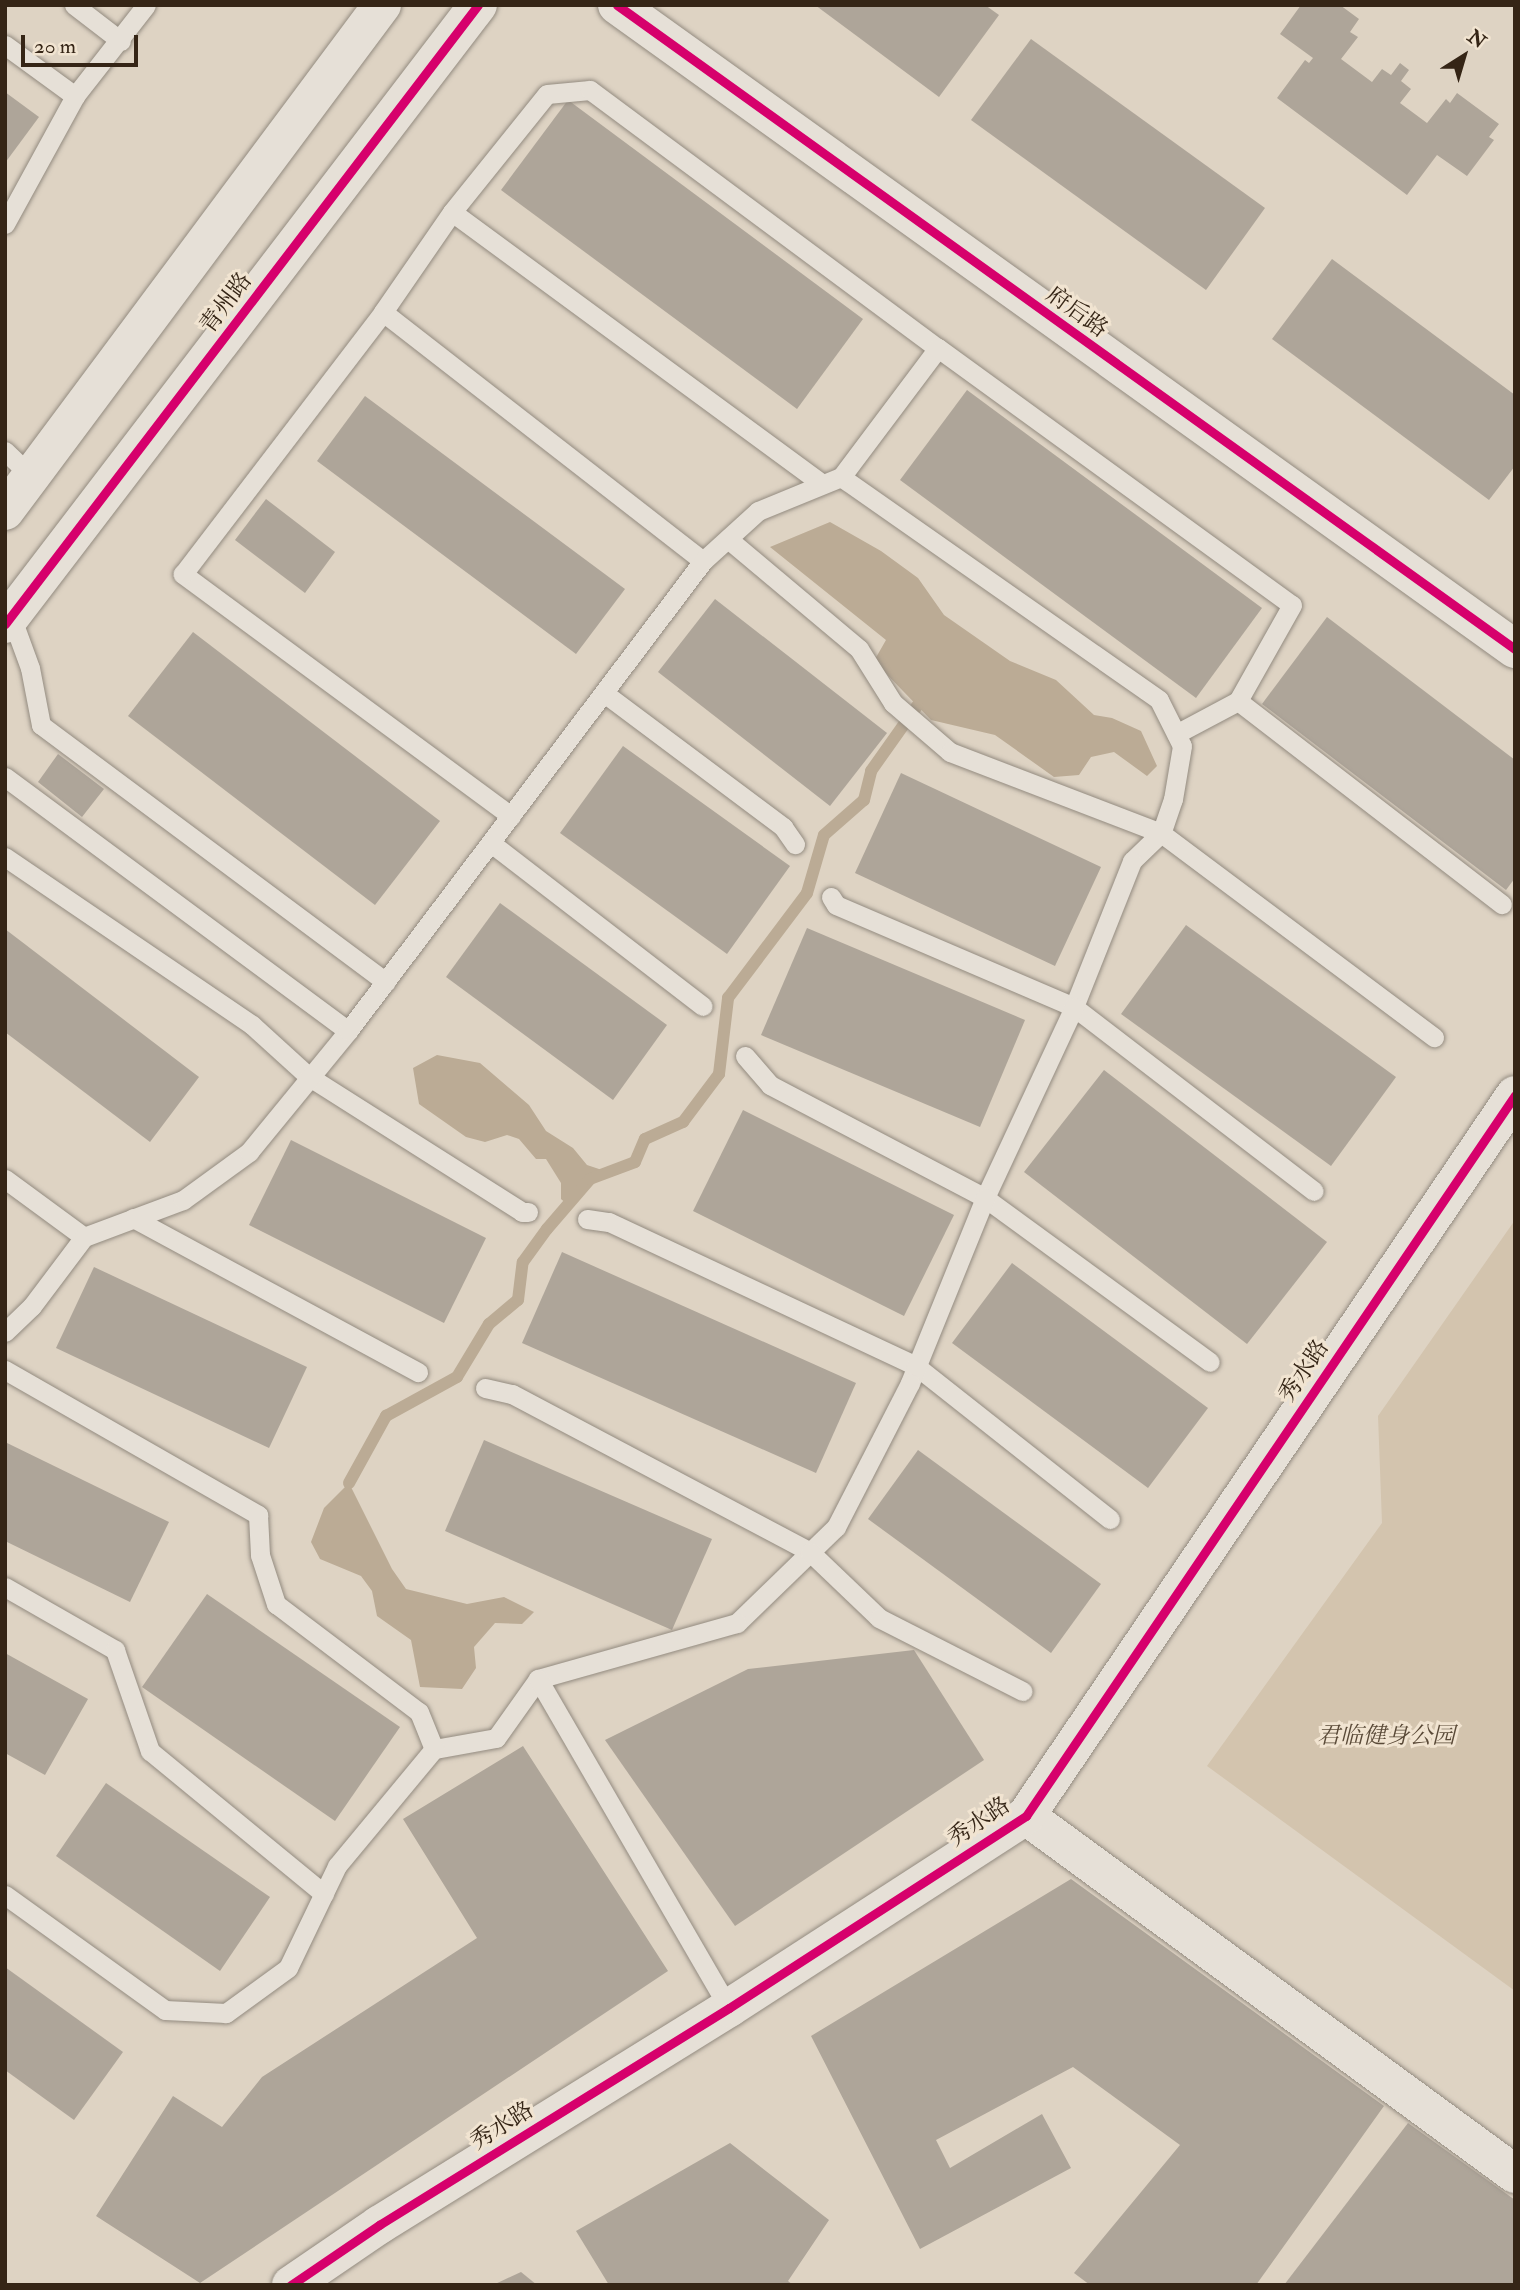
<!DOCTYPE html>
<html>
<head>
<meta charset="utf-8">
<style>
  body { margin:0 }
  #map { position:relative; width:1520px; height:2290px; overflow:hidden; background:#ded3c3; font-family:"IM FELL Double Pica","Noto Serif SC",serif }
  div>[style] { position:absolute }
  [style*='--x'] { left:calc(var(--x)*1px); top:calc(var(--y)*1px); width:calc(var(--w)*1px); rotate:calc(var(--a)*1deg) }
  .green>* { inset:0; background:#d3c4ae }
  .water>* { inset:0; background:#bbab95 }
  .stream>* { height:12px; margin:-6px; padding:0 6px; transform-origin:6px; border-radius:6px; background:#bbab95 }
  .building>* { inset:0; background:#aea599 }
  .roads { filter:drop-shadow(0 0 2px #938b80) drop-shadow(0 0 2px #938b80) }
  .lane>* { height:19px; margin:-9.5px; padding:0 9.5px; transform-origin:9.5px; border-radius:9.5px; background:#e6e0d7 }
  .secondary>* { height:38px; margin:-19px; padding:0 19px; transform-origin:19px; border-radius:19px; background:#e6e0d7 }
  .cycleway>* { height:9px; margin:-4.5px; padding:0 4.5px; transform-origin:4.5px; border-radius:4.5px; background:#d6006c }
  span { translate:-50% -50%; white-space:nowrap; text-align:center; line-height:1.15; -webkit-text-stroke:6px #f1e4d1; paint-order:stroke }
  .street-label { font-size:23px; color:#352516 }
  .park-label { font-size:23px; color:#5a4a38; font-style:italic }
  .frame { position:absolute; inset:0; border:7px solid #352516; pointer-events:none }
  .north { position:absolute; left:1429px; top:21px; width:70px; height:70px; -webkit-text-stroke:5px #f1e4d1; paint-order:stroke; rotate:37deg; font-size:19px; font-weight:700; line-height:28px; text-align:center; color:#352516 }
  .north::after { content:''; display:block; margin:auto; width:24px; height:32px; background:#352516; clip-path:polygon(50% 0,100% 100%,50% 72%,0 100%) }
  .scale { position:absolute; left:21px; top:35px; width:117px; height:32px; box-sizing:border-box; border:4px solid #352516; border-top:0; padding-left:9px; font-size:21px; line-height:24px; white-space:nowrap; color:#352516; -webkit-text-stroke:5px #f1e4d1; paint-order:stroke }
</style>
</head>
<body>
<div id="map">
  <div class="green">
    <i style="clip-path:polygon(1515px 1220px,1515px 1991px,1207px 1766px,1382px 1523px,1378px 1416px)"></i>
  </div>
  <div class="water">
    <i style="clip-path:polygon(830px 522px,881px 551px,918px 578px,944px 615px,1010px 661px,1056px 680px,1094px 715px,1112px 718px,1141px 731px,1157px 766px,1147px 776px,1114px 752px,1091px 757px,1079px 775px,1054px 777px,995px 735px,931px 720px,874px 661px,886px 640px,770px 547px)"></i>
    <i style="clip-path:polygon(437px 1055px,480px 1063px,529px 1105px,546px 1131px,573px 1148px,587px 1165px,608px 1172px,590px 1179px,568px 1205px,561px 1199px,561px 1183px,546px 1159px,536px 1159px,519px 1139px,507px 1135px,485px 1142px,466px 1137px,419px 1104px,413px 1068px)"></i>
    <i style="clip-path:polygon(349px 1483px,392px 1569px,406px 1589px,467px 1604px,504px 1597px,534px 1612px,522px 1624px,495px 1623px,474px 1647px,476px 1668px,462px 1689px,420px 1687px,411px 1640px,377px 1616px,372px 1591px,361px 1576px,320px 1559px,311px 1542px,324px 1508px)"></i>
  </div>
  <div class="stream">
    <i style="--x:349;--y:1483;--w:77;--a:-61.1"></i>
    <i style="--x:386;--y:1416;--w:81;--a:-28.8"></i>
    <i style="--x:457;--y:1377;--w:62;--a:-58.9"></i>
    <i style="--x:489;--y:1324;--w:38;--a:-40"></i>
    <i style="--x:518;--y:1300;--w:38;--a:-83"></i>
    <i style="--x:523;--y:1262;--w:41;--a:-54"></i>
    <i style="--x:547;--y:1229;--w:66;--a:-49.3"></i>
    <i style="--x:590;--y:1179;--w:48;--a:-20.7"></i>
    <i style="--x:635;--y:1162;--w:25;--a:-67"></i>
    <i style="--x:645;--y:1139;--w:42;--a:-24.1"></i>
    <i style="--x:683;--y:1122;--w:60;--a:-53.1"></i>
    <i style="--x:719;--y:1074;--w:77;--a:-83.2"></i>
    <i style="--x:728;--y:998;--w:131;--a:-53"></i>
    <i style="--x:807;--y:893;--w:60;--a:-73.7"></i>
    <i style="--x:824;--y:835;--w:53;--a:-41.2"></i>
    <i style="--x:864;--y:800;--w:30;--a:-76"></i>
    <i style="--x:871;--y:771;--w:80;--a:-54.7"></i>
  </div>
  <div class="building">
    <i style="clip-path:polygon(815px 5px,985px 5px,999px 15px,939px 97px)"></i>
    <i style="clip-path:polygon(1301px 5px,1340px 5px,1359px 19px,1350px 32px,1358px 37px,1341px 59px,1372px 82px,1382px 69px,1391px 75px,1400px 63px,1409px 70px,1401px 81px,1411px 89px,1400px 103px,1427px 123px,1446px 99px,1450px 103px,1457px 93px,1499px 124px,1489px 137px,1494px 140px,1467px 176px,1437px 155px,1407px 195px,1277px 98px,1305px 60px,1309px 63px,1313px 58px,1280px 34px)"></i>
    <i style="clip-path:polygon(1031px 39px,1265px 208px,1206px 290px,971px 120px)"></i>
    <i style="clip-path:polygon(5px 92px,39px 117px,5px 163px)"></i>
    <i style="clip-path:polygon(568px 100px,863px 319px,797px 409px,501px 190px)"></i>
    <i style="clip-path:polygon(1332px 259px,1515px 395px,1515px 466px,1489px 500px,1272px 339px)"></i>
    <i style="clip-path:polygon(967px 390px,1262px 608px,1196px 698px,900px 480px)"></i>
    <i style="clip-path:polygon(365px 396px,625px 589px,576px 654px,317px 461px)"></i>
    <i style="clip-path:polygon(266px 499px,335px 552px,305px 593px,235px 540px)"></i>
    <i style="clip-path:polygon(715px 599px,887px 733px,830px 806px,658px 672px)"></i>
    <i style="clip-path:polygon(1327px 617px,1515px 760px,1515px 878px,1506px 890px,1262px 704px)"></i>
    <i style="clip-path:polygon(193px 632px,440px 821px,375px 905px,128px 716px)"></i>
    <i style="clip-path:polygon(623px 746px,790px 866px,727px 954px,560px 833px)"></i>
    <i style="clip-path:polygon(58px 754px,104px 789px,82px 817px,38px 782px)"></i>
    <i style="clip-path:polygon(901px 773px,1101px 867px,1055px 966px,855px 873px)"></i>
    <i style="clip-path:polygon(500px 903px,667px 1025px,613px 1100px,446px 977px)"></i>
    <i style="clip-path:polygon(1186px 925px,1396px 1077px,1331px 1166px,1121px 1014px)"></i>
    <i style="clip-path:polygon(807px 928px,1025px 1020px,980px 1127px,761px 1035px)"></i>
    <i style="clip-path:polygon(5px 929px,199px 1077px,150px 1142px,5px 1032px)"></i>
    <i style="clip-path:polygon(1104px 1070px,1327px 1242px,1247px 1344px,1024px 1172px)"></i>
    <i style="clip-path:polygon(743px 1110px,954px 1215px,904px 1316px,693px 1211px)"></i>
    <i style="clip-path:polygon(291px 1140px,486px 1238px,444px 1323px,249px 1225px)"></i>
    <i style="clip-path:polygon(562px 1252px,856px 1383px,816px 1473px,522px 1343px)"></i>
    <i style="clip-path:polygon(1012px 1263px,1208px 1408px,1148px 1488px,952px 1343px)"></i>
    <i style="clip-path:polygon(94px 1267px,307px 1367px,269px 1448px,56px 1348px)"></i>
    <i style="clip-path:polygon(484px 1440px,712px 1539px,672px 1630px,445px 1531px)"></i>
    <i style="clip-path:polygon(5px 1442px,169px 1522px,130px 1602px,5px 1541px)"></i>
    <i style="clip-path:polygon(918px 1450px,1101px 1584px,1051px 1653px,868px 1519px)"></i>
    <i style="clip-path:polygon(207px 1594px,400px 1727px,335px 1821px,142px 1687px)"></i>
    <i style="clip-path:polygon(914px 1650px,984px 1760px,735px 1926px,605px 1740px,748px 1669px)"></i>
    <i style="clip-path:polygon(5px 1653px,88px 1699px,45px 1775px,5px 1753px)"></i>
    <i style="clip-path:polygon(523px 1746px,668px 1971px,200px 2283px,96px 2216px,173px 2096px,222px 2127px,262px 2077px,477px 1938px,403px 1819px)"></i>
    <i style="clip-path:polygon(106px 1783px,270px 1897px,220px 1971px,56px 1856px)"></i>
    <i style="clip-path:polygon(1071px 1879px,1384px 2106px,1256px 2285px,1090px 2285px,1074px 2273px,1180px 2145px,1073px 2067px,936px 2140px,950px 2168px,1042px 2114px,1071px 2168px,920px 2249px,811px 2036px)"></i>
    <i style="clip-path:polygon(5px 1967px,123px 2052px,74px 2120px,5px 2070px)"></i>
    <i style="clip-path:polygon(1408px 2123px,1515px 2200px,1515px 2285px,1284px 2285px)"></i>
    <i style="clip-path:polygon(730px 2143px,829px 2220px,788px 2281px,793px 2285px,609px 2285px,576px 2231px)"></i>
    <i style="clip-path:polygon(521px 2272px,537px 2285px,493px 2285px)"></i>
  </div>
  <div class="roads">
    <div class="lane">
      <i style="--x:74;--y:5;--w:59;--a:37.5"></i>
      <i style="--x:5;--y:45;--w:87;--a:36.1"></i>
      <i style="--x:452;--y:212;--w:151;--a:-51.2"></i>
      <i style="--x:547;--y:94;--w:43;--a:-5.3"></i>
      <i style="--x:590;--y:90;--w:433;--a:36.6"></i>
      <i style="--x:938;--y:348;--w:161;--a:126.9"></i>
      <i style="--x:5;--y:224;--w:146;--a:-61.3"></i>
      <i style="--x:75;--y:96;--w:115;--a:-52"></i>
      <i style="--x:383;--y:312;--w:405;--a:37.9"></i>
      <i style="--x:938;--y:348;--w:437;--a:36"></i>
      <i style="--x:1292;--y:605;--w:110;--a:119.4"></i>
      <i style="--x:1238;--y:701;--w:70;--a:152"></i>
      <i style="--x:5;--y:451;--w:36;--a:44"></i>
      <i style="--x:728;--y:539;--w:171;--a:40"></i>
      <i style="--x:859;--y:649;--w:64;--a:57.8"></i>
      <i style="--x:893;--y:703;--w:75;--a:40.7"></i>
      <i style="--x:950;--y:752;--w:226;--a:21"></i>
      <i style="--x:1161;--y:833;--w:341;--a:36.8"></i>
      <i style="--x:11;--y:616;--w:55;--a:69.9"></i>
      <i style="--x:30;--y:668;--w:58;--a:79.1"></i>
      <i style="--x:41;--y:725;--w:430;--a:36.7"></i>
      <i style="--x:604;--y:693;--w:224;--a:36.8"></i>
      <i style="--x:783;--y:827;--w:21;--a:55"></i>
      <i style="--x:1238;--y:701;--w:333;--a:37.6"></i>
      <i style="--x:5;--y:777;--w:427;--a:36.5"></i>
      <i style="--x:511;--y:816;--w:408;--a:-143.6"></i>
      <i style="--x:183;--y:574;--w:330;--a:-52.6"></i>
      <i style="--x:383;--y:312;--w:121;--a:-55.4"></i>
      <i style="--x:452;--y:212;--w:459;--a:36.3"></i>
      <i style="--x:491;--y:843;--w:267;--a:37.6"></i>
      <i style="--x:5;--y:857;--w:299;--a:34.2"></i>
      <i style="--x:252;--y:1025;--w:76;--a:42.3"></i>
      <i style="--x:308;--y:1076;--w:254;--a:32.4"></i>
      <i style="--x:522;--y:1212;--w:6;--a:0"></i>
      <i style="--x:831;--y:897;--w:9;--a:58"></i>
      <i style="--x:836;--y:905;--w:259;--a:23.2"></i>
      <i style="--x:1074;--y:1007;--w:302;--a:37.5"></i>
      <i style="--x:745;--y:1056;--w:38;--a:49"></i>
      <i style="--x:770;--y:1085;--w:243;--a:27.7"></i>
      <i style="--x:985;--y:1198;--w:278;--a:36.1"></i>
      <i style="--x:5;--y:1179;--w:98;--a:36.3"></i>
      <i style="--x:133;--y:1218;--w:324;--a:28.4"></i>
      <i style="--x:587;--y:1219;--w:22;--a:8"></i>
      <i style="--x:609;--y:1222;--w:339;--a:25.1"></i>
      <i style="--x:916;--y:1366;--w:247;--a:38.3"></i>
      <i style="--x:5;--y:1332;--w:37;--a:-44"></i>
      <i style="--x:32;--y:1306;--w:86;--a:-53"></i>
      <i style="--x:84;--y:1237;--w:106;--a:-20.5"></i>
      <i style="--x:183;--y:1200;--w:82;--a:-36"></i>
      <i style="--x:249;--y:1152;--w:156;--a:-50.7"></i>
      <i style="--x:348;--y:1031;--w:589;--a:-52.94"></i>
      <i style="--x:703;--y:561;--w:74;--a:-42.3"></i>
      <i style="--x:758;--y:511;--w:90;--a:-22.3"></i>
      <i style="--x:841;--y:477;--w:388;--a:35"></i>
      <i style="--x:1159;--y:700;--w:51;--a:63.4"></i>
      <i style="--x:1182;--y:746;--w:54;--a:99.6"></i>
      <i style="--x:1173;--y:799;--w:36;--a:109"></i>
      <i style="--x:1161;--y:833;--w:40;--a:136"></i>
      <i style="--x:1132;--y:861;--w:157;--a:111.7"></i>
      <i style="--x:1074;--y:1007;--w:211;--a:115"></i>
      <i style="--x:985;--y:1198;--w:200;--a:112.1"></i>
      <i style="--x:910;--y:1383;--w:162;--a:117.2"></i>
      <i style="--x:836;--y:1527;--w:138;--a:135.9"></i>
      <i style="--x:737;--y:1623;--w:207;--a:164.3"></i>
      <i style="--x:538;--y:1679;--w:72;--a:125.4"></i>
      <i style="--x:496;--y:1738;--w:63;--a:169.9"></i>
      <i style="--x:434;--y:1749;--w:152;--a:129.7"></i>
      <i style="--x:337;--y:1866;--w:113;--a:115.7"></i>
      <i style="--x:288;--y:1968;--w:77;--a:144"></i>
      <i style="--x:226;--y:2013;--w:61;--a:-177.2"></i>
      <i style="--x:165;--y:2010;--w:197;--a:-144.3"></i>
      <i style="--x:5;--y:1370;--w:292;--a:29.8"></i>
      <i style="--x:258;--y:1515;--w:40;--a:87.1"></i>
      <i style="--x:260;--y:1555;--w:52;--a:71.9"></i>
      <i style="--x:276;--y:1604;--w:179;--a:37.1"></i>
      <i style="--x:419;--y:1712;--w:40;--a:68"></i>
      <i style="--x:485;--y:1388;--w:28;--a:13"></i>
      <i style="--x:512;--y:1394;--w:337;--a:27.9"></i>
      <i style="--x:810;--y:1552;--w:95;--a:43.7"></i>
      <i style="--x:879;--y:1618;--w:161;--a:27"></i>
      <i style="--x:5;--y:1587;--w:127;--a:29.8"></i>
      <i style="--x:115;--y:1650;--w:107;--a:70.9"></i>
      <i style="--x:150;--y:1751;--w:225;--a:39.4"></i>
      <i style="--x:538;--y:1679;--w:380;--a:59.9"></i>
    </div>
    <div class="secondary">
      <i style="--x:617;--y:5;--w:1105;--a:35.65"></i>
      <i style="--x:5;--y:511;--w:631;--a:-53.31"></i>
      <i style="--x:5;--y:624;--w:779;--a:-52.62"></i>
      <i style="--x:1026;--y:1816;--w:606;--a:36.21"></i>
      <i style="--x:291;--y:2285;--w:107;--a:-34.3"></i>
      <i style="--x:379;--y:2225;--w:412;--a:-31.8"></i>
      <i style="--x:729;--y:2008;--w:354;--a:-32.9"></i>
      <i style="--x:1026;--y:1816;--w:871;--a:-55.85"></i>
    </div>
  </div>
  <div class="cycleway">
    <i style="--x:617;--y:5;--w:1105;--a:35.65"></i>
    <i style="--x:5;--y:624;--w:779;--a:-52.62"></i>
    <i style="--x:291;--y:2285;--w:107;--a:-34.3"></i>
    <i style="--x:379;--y:2225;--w:412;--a:-31.8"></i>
    <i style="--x:729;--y:2008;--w:354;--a:-32.9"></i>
    <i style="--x:1026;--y:1816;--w:871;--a:-55.85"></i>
  </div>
  <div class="street-label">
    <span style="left:226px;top:303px;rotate:-53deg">青州路</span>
    <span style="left:1077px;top:312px;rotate:36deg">府后路</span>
    <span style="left:1304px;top:1371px;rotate:-56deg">秀水路</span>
    <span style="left:979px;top:1822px;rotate:-34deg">秀水路</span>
    <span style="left:502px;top:2126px;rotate:-32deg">秀水路</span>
  </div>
  <div class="park-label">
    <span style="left:1386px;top:1736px">君临健身公园</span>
  </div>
  <div class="frame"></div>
  <div class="north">N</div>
  <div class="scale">20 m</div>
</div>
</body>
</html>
